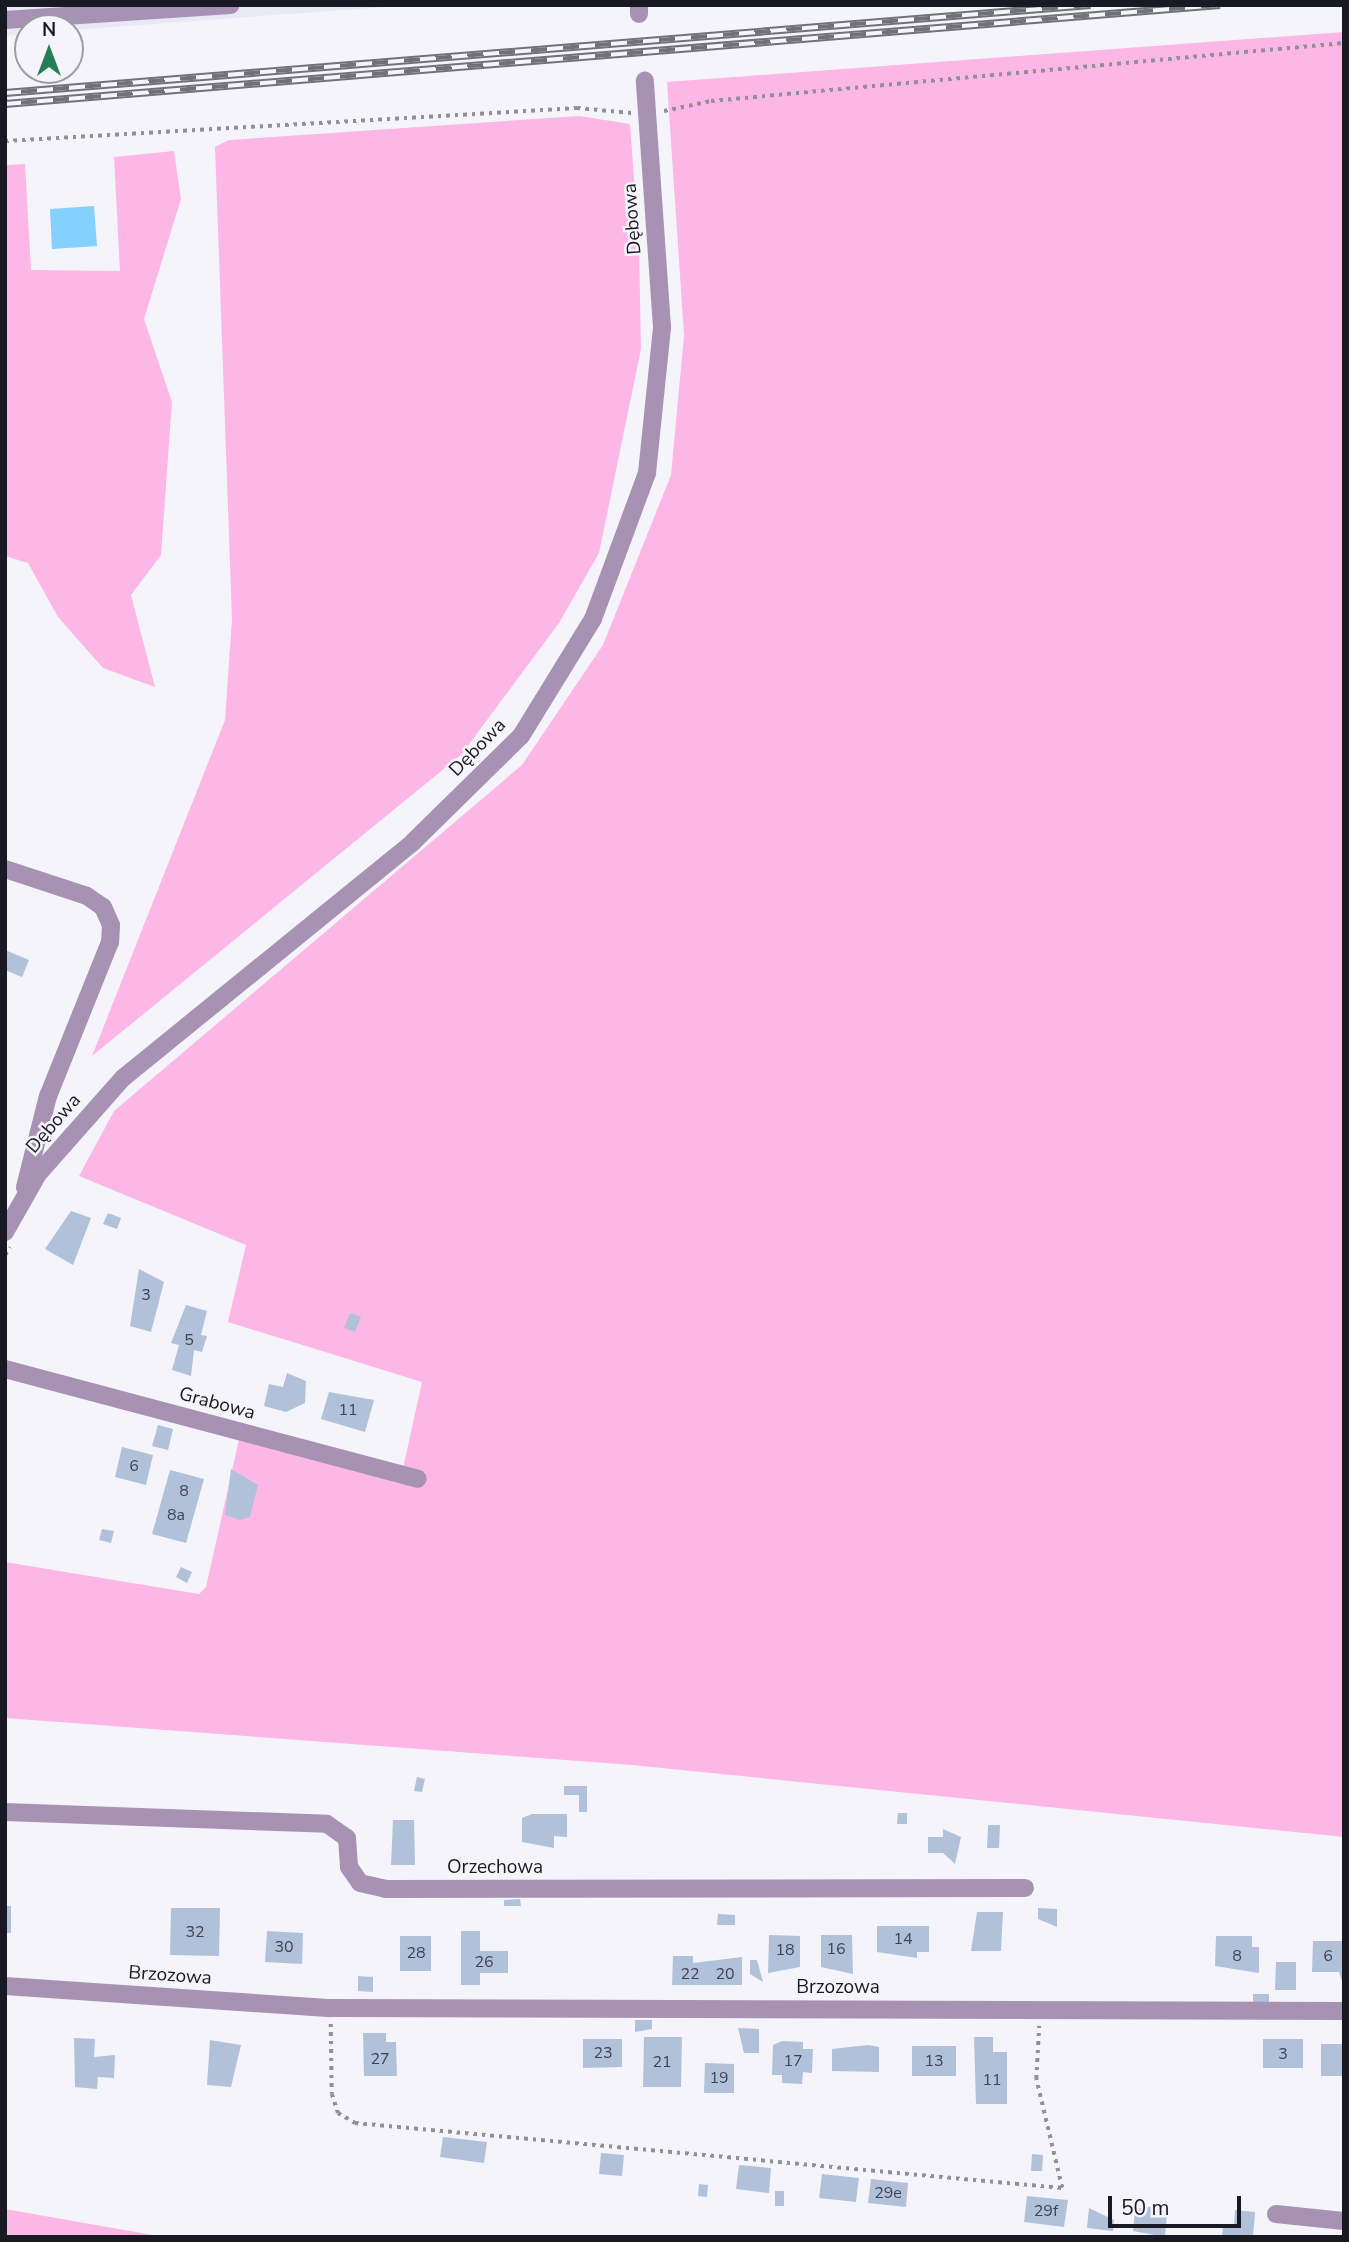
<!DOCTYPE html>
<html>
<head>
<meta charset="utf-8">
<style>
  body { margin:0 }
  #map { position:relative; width:1349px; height:2242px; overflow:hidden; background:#f5f4fa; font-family:"Nunito Sans",sans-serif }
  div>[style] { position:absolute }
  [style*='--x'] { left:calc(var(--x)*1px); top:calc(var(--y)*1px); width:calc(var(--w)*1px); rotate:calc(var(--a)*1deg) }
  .built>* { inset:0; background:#e8e8f6 }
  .green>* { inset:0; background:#fcb7e7 }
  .water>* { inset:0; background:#85d1fd }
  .building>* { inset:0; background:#b2c1da }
  .path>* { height:3.5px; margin-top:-1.75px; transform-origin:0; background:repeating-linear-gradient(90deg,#919098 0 3.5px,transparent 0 8.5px) }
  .minor>* { height:18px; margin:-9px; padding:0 9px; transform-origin:9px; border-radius:9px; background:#a792b4 }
  .rail>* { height:8px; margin-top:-4px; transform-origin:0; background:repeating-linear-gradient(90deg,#f5f4fa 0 16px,#72717a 0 32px); box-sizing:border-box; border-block:2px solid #72717a }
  span { translate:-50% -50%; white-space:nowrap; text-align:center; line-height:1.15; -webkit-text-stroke:5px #f5f4fa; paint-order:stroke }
  .number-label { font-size:16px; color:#3f4351 }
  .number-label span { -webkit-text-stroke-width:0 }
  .street-label { font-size:19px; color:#191923 }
  .frame { position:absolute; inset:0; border:7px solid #191923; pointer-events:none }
  .north { position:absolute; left:14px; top:14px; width:70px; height:70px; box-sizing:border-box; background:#f5f4fa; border:2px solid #9d9ca4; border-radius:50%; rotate:0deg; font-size:19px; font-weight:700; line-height:28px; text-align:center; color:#191923 }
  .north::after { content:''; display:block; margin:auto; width:24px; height:32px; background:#257f54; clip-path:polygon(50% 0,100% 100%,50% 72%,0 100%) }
  .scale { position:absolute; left:1108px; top:2196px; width:133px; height:32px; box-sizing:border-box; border:4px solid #191923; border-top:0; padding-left:9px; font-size:21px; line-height:24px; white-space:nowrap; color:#191923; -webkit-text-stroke:5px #f5f4fa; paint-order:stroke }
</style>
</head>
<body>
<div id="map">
  <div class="built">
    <i style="clip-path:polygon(5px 5px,413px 5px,70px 30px,28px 28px,28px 34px,5px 35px)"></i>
  </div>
  <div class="green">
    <i style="clip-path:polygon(1344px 32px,1344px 1837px,632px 1765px,5px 1718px,5px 1562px,199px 1594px,206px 1587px,240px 1435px,400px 1482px,422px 1382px,228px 1322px,246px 1245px,79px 1176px,114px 1111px,522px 765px,603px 645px,671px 475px,684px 335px,667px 82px)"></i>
    <i style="clip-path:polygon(579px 116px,630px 124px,639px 244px,641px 349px,599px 553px,559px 623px,461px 755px,92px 1056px,225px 720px,232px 619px,215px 147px,229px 140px)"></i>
    <i style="clip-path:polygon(174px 151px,181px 199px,144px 319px,172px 402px,161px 555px,131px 595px,155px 687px,103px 668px,58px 617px,28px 563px,5px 556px,5px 165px,25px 164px,31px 270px,120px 271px,114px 157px)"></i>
    <i style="clip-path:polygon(5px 2209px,147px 2234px,164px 2237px,5px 2237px)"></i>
  </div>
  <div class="water">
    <i style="clip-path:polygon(94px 206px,97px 246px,52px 249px,50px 209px)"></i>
  </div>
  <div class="building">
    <i style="clip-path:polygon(5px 950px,29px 960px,22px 977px,5px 970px)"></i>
    <i style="clip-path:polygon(71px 1211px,91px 1218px,73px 1265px,45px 1249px)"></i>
    <i style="clip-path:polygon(108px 1213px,121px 1218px,117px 1229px,103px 1224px)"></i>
    <i style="clip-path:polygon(139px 1269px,164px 1282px,151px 1332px,130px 1326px)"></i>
    <i style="clip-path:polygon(186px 1305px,207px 1311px,201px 1335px,207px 1336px,202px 1352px,194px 1350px,191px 1376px,172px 1370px,179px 1345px,171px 1343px)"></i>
    <i style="clip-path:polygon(350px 1313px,361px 1317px,355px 1332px,344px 1328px)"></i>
    <i style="clip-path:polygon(287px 1373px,306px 1381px,305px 1403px,286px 1412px,264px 1406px,269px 1384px,283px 1387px)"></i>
    <i style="clip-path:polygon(329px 1392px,374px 1400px,365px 1432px,321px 1419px)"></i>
    <i style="clip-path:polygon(158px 1425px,173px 1429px,168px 1450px,152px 1446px)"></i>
    <i style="clip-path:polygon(122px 1447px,153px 1455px,146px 1485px,115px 1477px)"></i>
    <i style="clip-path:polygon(231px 1469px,258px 1485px,250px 1517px,240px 1520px,225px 1515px)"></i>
    <i style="clip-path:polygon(170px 1470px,204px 1479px,186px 1543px,152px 1534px)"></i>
    <i style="clip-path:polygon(102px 1529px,114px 1531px,111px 1543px,99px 1540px)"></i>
    <i style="clip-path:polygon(181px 1567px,192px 1572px,187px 1583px,176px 1577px)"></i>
    <i style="clip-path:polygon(417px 1777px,425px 1779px,422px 1792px,414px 1791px)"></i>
    <i style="clip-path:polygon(564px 1786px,587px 1786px,587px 1812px,579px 1812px,579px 1795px,564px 1795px)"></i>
    <i style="clip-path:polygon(898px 1813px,907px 1813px,907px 1824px,897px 1824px)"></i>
    <i style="clip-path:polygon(532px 1814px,567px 1814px,567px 1837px,554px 1836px,554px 1848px,522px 1842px,522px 1818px)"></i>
    <i style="clip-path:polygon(393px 1820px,414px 1820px,415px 1865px,391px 1865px)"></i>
    <i style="clip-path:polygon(988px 1825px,1000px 1825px,999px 1848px,987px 1848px)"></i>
    <i style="clip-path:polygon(943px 1829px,961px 1837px,955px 1864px,943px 1853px,928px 1853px,928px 1837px,943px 1837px)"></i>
    <i style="clip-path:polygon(520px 1899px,521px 1906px,504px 1906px,504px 1900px)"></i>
    <i style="clip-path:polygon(5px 1906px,11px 1906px,11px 1933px,5px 1933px)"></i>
    <i style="clip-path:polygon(171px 1908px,220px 1908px,219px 1956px,170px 1955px)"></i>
    <i style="clip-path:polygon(1038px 1908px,1057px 1909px,1057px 1927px,1038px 1919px)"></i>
    <i style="clip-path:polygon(977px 1912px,1003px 1912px,1001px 1951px,971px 1951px)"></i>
    <i style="clip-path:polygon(718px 1914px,735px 1915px,735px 1925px,717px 1925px)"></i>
    <i style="clip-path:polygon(877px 1926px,929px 1926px,929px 1952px,917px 1952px,917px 1958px,877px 1952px)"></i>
    <i style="clip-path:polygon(267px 1931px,303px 1933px,302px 1964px,265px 1962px)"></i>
    <i style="clip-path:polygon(461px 1931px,480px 1931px,480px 1951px,508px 1951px,508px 1973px,480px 1973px,480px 1985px,461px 1985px)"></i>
    <i style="clip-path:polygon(769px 1935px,800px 1936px,800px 1967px,768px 1973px)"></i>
    <i style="clip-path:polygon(821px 1935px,852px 1935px,853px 1974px,821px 1967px)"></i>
    <i style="clip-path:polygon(400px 1936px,431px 1936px,431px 1971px,400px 1971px)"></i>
    <i style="clip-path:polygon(1216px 1936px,1252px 1936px,1252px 1947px,1259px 1947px,1259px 1973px,1215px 1966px)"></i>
    <i style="clip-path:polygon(1313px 1941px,1344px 1941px,1344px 1988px,1339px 1972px,1312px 1972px)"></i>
    <i style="clip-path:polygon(673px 1956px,693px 1956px,693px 1963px,742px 1957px,742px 1985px,672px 1985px)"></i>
    <i style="clip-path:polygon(750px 1960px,757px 1960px,763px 1982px,750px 1974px)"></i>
    <i style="clip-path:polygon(1276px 1962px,1296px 1962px,1296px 1990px,1275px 1990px)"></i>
    <i style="clip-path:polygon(358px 1976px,373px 1977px,373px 1992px,358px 1991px)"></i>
    <i style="clip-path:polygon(1253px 1994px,1269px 1994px,1269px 2005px,1253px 2005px)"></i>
    <i style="clip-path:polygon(635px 2020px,652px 2020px,652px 2029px,635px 2032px)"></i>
    <i style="clip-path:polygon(738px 2028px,759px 2029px,759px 2053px,744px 2053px)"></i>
    <i style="clip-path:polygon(363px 2033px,386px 2033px,386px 2042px,396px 2042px,397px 2076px,364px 2076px)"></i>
    <i style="clip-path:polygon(644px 2037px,682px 2037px,681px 2087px,643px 2087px)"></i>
    <i style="clip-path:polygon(974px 2037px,993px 2037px,993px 2052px,1007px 2052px,1007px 2104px,976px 2104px)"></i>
    <i style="clip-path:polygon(74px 2038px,95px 2039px,94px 2057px,115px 2055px,114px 2078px,98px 2077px,97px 2089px,75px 2087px)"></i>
    <i style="clip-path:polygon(583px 2039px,622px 2039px,622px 2067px,583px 2068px)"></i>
    <i style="clip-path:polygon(1263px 2039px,1303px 2039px,1303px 2068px,1263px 2068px)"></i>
    <i style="clip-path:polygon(210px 2040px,241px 2045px,231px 2087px,207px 2085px)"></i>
    <i style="clip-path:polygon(782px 2041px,803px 2042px,803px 2049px,813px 2049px,812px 2073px,803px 2072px,802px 2084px,782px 2083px,782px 2075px,772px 2075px,773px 2045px)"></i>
    <i style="clip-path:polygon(1321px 2044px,1344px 2044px,1344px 2076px,1321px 2076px)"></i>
    <i style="clip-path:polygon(868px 2045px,879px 2047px,879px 2072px,832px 2071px,832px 2049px)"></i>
    <i style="clip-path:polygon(912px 2046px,956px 2046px,956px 2076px,912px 2076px)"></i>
    <i style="clip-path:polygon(705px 2063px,734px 2064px,734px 2093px,704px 2093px)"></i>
    <i style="clip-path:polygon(443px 2137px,487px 2142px,484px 2163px,440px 2157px)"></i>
    <i style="clip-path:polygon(601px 2153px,624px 2155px,622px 2176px,599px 2174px)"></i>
    <i style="clip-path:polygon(1032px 2154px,1043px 2155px,1042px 2171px,1031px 2171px)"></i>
    <i style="clip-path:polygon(739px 2165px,771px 2168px,769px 2193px,736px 2189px)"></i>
    <i style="clip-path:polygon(822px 2174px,859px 2178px,856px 2202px,819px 2198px)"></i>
    <i style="clip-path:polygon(871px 2179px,908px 2183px,906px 2207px,868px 2203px)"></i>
    <i style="clip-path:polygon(699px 2184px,708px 2185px,707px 2197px,698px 2196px)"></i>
    <i style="clip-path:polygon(775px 2191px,784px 2191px,784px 2206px,775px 2206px)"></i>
    <i style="clip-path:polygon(1027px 2196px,1068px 2200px,1064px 2227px,1024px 2222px)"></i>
    <i style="clip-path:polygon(1168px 2204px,1165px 2237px,1133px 2231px,1135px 2209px)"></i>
    <i style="clip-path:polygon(1089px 2208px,1114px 2220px,1113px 2231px,1087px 2228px)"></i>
    <i style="clip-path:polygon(1235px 2210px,1255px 2212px,1253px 2237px,1222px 2237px,1223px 2225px,1234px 2226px)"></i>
  </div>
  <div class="path">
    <i style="--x:717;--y:5;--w:68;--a:0"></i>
    <i style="--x:664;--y:111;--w:48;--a:-12"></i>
    <i style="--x:711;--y:101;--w:636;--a:-5.24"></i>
    <i style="--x:5;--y:141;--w:573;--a:-3.3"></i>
    <i style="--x:577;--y:108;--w:55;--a:5.2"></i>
    <i style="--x:5;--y:1255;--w:9;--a:-58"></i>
    <i style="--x:331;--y:2024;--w:70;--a:89.2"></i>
    <i style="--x:332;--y:2094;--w:20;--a:72"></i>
    <i style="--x:338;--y:2113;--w:20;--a:30"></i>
    <i style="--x:355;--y:2123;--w:710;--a:5.25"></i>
    <i style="--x:1062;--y:2188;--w:112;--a:-103.4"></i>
    <i style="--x:1036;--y:2079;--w:53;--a:-86.8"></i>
  </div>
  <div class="minor">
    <i style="--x:639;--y:5;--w:9;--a:90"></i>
    <i style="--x:5;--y:20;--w:226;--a:-3.8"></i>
    <i style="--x:5;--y:869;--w:86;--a:18.2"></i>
    <i style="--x:87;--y:896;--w:19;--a:35"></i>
    <i style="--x:103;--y:907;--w:20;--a:66"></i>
    <i style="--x:111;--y:925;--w:17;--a:93"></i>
    <i style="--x:110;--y:942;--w:166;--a:111.9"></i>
    <i style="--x:48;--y:1096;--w:94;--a:104.2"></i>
    <i style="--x:5;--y:1232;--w:67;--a:-60.4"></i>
    <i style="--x:38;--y:1174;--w:128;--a:-48.5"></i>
    <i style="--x:123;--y:1078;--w:374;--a:-39.1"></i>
    <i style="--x:413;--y:842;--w:151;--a:-44.5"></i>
    <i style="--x:521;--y:736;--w:137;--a:-58.4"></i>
    <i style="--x:593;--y:619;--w:156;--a:-69.7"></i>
    <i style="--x:647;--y:473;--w:147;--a:-84.1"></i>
    <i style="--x:662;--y:327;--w:247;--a:-94"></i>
    <i style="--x:5;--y:1369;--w:427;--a:14.9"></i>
    <i style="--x:5;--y:1812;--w:322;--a:2.1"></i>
    <i style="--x:327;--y:1824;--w:24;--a:35"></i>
    <i style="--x:347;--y:1838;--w:29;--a:86"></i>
    <i style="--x:349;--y:1867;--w:19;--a:55"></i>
    <i style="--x:360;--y:1883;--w:26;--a:13"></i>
    <i style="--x:385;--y:1889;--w:640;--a:-0.09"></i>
    <i style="--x:5;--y:1986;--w:327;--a:3.9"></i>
    <i style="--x:331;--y:2008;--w:1013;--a:0.17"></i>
    <i style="--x:1276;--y:2214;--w:68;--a:5.9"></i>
  </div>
  <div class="rail">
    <i style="--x:5;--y:93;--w:1089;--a:-4.64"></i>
    <i style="--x:5;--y:104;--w:1219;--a:-4.66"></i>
  </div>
  <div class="number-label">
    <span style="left:146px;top:1295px">3</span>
    <span style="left:189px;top:1340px">5</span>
    <span style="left:348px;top:1410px">11</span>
    <span style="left:134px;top:1466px">6</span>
    <span style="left:184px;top:1491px">8</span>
    <span style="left:176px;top:1515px">8a</span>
    <span style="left:195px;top:1932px">32</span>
    <span style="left:903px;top:1939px">14</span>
    <span style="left:284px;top:1947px">30</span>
    <span style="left:836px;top:1949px">16</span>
    <span style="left:785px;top:1950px">18</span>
    <span style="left:416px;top:1953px">28</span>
    <span style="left:1237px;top:1956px">8</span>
    <span style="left:1328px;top:1956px">6</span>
    <span style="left:484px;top:1962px">26</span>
    <span style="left:690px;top:1974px">22</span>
    <span style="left:725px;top:1974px">20</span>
    <span style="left:603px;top:2053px">23</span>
    <span style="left:1283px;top:2054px">3</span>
    <span style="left:380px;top:2059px">27</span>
    <span style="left:793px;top:2061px">17</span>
    <span style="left:934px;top:2061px">13</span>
    <span style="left:662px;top:2062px">21</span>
    <span style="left:719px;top:2078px">19</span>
    <span style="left:992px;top:2080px">11</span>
    <span style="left:888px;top:2193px">29e</span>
    <span style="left:1046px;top:2211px">29f</span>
  </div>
  <div class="street-label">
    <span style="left:633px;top:219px;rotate:-94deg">Dębowa</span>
    <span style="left:478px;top:748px;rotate:-46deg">Dębowa</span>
    <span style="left:54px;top:1124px;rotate:-49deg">Dębowa</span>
    <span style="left:217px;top:1404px;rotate:15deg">Grabowa</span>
    <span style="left:495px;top:1868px">Orzechowa</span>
    <span style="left:170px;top:1976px;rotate:4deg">Brzozowa</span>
    <span style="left:838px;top:1988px">Brzozowa</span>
  </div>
  <div class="frame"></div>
  <div class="north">N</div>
  <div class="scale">50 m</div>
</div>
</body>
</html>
